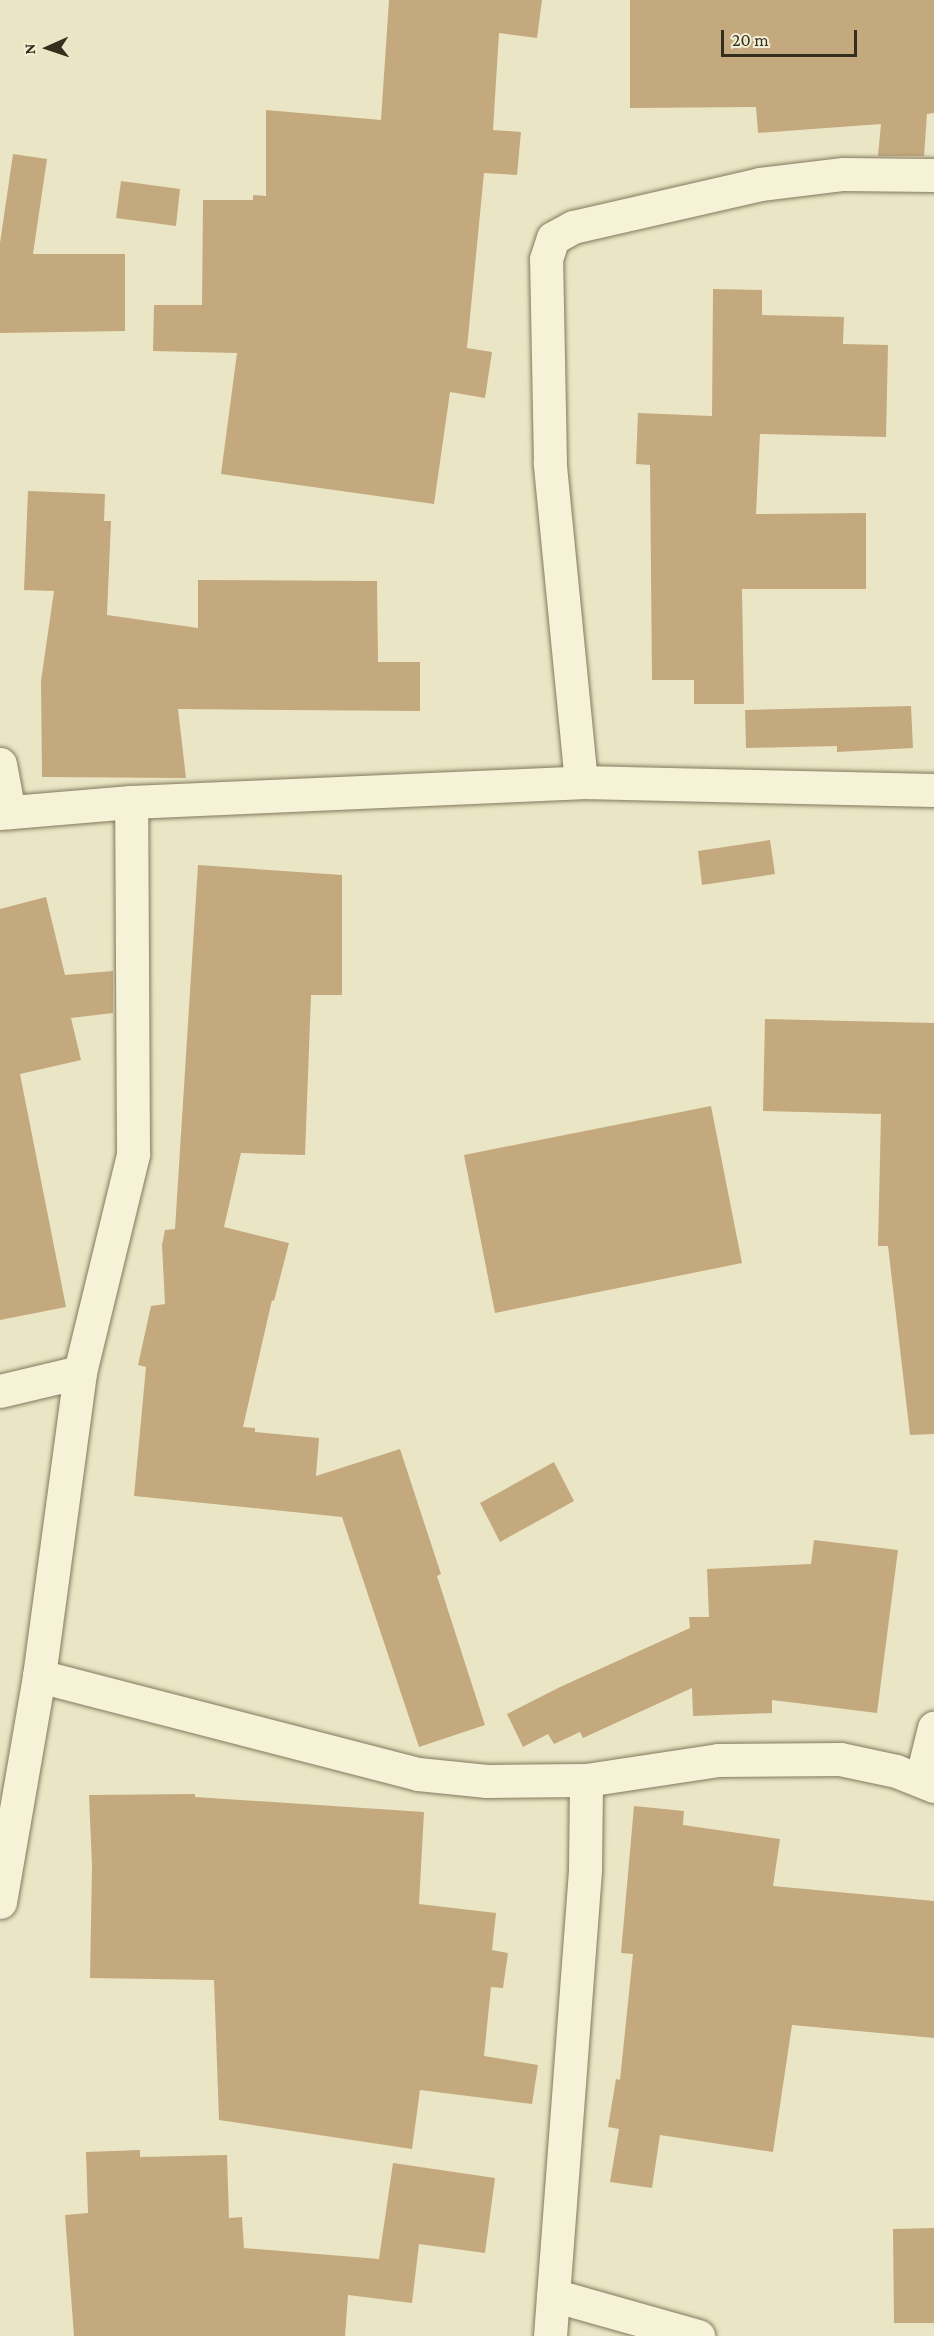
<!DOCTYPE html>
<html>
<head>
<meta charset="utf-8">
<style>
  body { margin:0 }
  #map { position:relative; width:934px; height:2336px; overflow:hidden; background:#eae6c5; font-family:"Crimson Pro",serif }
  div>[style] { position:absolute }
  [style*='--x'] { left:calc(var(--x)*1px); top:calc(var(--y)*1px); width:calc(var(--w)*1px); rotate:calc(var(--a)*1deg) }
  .building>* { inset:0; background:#c4a97e }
  .roads { filter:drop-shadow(0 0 2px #83795d) drop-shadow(0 0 2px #83795d) }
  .street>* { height:33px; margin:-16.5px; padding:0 16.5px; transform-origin:16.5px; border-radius:16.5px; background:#f5f2d7 }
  span { translate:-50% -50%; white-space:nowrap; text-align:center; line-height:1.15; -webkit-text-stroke:5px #f2efd4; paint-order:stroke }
  .north { position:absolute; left:18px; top:18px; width:60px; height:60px; -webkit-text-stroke:4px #f2efd4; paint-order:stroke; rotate:267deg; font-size:16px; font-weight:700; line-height:24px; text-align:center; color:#342e1f }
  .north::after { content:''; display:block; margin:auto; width:21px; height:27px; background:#342e1f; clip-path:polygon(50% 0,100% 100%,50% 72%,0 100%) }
  .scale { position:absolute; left:721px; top:30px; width:136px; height:27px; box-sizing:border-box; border:3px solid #342e1f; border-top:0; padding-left:8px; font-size:18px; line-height:21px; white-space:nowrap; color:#342e1f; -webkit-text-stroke:4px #f2efd4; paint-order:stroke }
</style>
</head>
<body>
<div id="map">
  <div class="building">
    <i style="clip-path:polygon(389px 0,542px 0,537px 38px,499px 33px,493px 130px,521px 132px,517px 175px,484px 173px,467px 348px,492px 352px,485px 398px,450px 392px,434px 504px,221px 474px,237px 353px,153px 351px,154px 305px,202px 305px,203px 200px,253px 200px,253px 195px,266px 196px,266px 110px,381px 120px)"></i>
    <i style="clip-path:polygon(630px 0,934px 0,934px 113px,927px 114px,924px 156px,878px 156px,881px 124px,758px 133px,756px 107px,630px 108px)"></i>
    <i style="clip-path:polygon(13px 154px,47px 159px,33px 254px,125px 254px,125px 331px,0 333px,0 243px)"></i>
    <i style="clip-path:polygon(121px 181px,180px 189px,176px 226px,116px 218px)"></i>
    <i style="clip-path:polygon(713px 289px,762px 290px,762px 315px,844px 317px,843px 344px,888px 345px,886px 437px,760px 434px,756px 514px,866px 513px,866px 589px,742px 589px,744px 704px,694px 704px,694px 680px,652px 680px,650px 465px,636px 464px,638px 413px,712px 416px)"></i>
    <i style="clip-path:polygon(28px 491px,105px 494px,104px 521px,111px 521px,107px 615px,198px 628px,198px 580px,377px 581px,378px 662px,420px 662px,420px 711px,178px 709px,186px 778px,42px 777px,41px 681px,54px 591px,24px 590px)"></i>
    <i style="clip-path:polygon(911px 706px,913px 748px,837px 752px,837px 746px,746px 748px,745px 710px)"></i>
    <i style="clip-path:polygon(770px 840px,775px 874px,702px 885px,698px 851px)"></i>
    <i style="clip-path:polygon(198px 865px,342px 875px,342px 995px,311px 995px,305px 1155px,241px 1153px,224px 1227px,289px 1243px,274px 1301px,272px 1300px,243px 1427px,255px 1428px,255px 1432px,319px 1438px,316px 1476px,400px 1449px,441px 1574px,437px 1576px,485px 1725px,419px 1747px,342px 1517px,134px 1496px,146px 1367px,138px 1365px,151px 1306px,165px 1304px,162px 1245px,165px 1230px,175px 1229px)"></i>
    <i style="clip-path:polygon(46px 897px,65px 975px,113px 971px,113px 1013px,71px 1018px,81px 1060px,20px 1074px,66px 1307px,0 1320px,0 909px)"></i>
    <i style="clip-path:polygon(765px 1019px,934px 1023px,934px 1434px,910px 1435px,888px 1246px,878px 1246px,881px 1114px,763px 1111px)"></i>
    <i style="clip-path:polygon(711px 1106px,742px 1263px,495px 1313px,464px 1155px)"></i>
    <i style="clip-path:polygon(554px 1462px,574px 1501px,500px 1542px,480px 1503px)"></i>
    <i style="clip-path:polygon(814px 1540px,898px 1550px,877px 1713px,772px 1700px,772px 1713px,693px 1716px,692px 1688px,583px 1738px,580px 1732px,554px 1744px,548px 1734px,523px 1747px,507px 1714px,560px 1687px,690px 1628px,689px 1617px,709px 1617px,707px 1569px,811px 1564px)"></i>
    <i style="clip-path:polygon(195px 1794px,195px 1797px,424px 1812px,419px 1904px,496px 1913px,492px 1950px,508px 1953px,503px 1988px,491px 1987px,484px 2056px,538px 2065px,532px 2104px,420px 2090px,412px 2149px,219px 2120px,214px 1980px,90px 1978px,92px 1866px,89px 1795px)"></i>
    <i style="clip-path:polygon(634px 1806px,684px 1811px,683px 1825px,780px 1839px,773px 1886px,934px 1901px,934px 2038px,792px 2025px,773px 2152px,660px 2135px,652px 2188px,610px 2182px,619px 2129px,608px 2127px,616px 2079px,620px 2080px,633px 1954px,621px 1953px)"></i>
    <i style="clip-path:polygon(140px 2150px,140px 2157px,227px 2155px,229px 2218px,242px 2217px,244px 2248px,379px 2259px,393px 2163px,495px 2178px,485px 2253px,419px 2244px,412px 2303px,348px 2295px,345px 2336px,74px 2336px,65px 2215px,88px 2213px,86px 2152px)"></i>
    <i style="clip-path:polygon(934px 2228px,934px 2323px,894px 2323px,893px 2229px)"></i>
  </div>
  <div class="roads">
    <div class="street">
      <i style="--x:0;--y:764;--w:49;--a:79.4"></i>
      <i style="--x:581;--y:782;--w:321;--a:-95.6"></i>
      <i style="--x:550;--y:463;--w:204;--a:-91.1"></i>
      <i style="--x:546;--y:259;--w:22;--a:-72"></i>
      <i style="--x:553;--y:238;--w:23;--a:-29"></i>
      <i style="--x:573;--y:227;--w:192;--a:-12.9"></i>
      <i style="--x:760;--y:184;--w:84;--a:-6.9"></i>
      <i style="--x:843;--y:174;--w:91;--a:0.6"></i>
      <i style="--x:0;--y:813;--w:131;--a:-4.8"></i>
      <i style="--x:131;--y:802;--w:450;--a:-2.5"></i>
      <i style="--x:581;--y:782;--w:353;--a:1.3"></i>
      <i style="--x:0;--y:1391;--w:82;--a:-13.4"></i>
      <i style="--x:39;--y:1676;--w:391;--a:14.5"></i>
      <i style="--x:418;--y:1774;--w:69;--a:5.8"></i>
      <i style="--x:487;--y:1781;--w:99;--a:-0.6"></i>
      <i style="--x:586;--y:1780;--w:134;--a:-8.6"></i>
      <i style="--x:718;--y:1760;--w:122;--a:-0.5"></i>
      <i style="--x:840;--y:1759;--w:57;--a:12.1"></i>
      <i style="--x:896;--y:1771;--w:41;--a:21.5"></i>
      <i style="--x:921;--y:1780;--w:54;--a:-76"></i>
      <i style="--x:0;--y:1902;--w:229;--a:-80.2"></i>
      <i style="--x:39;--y:1676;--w:307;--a:-82.3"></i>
      <i style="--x:80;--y:1372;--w:224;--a:-76.3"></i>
      <i style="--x:133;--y:1154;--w:352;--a:-90.3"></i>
      <i style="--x:553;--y:2295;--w:151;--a:15.8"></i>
      <i style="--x:550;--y:2336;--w:469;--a:-85.7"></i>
      <i style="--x:585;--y:1868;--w:88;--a:-89.3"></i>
    </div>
  </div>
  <div class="north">N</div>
  <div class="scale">20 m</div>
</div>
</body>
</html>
